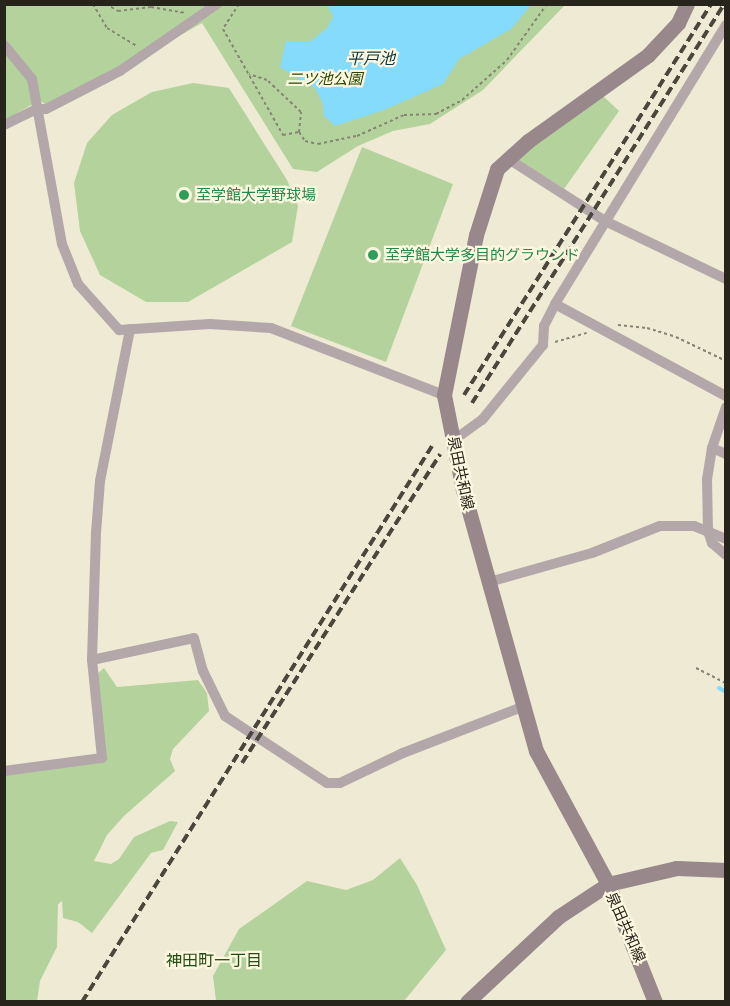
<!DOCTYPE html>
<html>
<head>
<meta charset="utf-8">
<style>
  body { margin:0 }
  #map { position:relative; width:730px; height:1006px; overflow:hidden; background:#efead3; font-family:"IBM Plex Serif","Noto Sans JP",serif }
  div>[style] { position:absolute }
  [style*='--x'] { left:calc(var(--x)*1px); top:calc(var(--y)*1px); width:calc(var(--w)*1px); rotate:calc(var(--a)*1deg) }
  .green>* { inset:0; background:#b4d39c }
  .water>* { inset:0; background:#84dbfb }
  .stream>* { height:4px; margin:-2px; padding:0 2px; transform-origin:2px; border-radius:2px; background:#84dbfb }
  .path>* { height:2px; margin-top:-1px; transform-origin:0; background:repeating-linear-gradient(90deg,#878474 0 3px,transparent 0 6px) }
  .street>* { height:10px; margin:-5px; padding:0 5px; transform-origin:5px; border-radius:5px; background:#b3a7aa }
  .secondary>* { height:15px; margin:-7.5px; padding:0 7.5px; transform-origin:7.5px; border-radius:7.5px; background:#98878b }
  .rail>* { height:4px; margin-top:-2px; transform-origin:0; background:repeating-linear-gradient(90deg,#49473b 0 9px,transparent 0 13.5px) }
  .dots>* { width:16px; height:16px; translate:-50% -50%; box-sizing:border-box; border:3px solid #fdf7e0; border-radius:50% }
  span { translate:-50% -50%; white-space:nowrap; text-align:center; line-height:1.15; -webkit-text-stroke:4.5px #fdf7e0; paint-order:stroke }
  .park-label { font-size:15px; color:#284700; font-style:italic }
  .leisure-label { font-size:15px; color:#27864d }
  .left { translate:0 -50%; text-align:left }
  .street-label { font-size:15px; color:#26241b }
  .water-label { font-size:16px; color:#0a3441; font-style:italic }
  .neighbourhood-label { font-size:16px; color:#224d12 }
  .frame { position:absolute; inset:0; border:6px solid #26241b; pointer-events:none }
</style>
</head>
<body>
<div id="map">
  <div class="green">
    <i style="clip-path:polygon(4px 5px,565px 5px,483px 90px,430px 124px,393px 131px,358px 146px,317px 172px,293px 169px,202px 23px,50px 109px,40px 100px,5px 120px)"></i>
    <i style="clip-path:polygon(193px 83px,229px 88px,287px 180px,298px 206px,292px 242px,188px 302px,146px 302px,100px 275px,80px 231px,74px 183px,87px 143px,112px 115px,152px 92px)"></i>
    <i style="clip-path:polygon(601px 94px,619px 111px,564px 189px,513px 156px)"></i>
    <i style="clip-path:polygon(362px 147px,453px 184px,386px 362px,291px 326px)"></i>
    <i style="clip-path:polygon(104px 668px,117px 687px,198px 680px,207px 693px,209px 711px,173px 749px,170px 759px,175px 771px,124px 816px,107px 835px,94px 861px,111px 864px,119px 859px,134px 837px,170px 821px,178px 822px,163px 850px,151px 853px,92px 933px,78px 922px,63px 918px,62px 901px,58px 904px,57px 947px,40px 981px,37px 1001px,5px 1001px,4px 774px,105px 760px,97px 674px)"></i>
    <i style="clip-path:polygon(400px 858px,417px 885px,446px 950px,404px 1001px,216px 1001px,213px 976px,239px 929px,307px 881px,346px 890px,373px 880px)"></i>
  </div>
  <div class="water">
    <i style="clip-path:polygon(327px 5px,531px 5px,511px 29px,459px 59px,443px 84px,384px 110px,335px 126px,324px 116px,323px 104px,315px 88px,280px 67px,286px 41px,311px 41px,328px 27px,333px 16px)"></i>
  </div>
  <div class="stream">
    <i style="--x:719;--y:688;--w:8;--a:30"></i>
  </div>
  <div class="path">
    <i style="--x:93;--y:4;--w:28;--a:60"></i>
    <i style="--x:107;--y:28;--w:35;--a:31"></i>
    <i style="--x:106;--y:4;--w:14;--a:30"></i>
    <i style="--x:118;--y:11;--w:33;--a:-7"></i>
    <i style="--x:151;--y:7;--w:35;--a:10"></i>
    <i style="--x:239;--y:4;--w:30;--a:123"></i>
    <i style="--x:223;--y:29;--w:122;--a:60.5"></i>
    <i style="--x:283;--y:135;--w:16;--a:-11"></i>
    <i style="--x:299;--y:132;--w:20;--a:-84"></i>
    <i style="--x:301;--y:112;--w:47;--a:-136.7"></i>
    <i style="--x:267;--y:80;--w:19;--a:-162"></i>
    <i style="--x:299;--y:132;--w:11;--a:56"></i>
    <i style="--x:305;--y:141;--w:13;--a:13"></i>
    <i style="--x:318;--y:144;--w:40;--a:-12"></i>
    <i style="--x:357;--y:136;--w:51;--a:-24.1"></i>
    <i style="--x:404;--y:115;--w:32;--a:-2"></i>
    <i style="--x:436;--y:114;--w:30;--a:-28"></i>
    <i style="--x:462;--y:100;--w:60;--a:-41.6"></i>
    <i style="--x:507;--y:60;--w:69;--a:-54.5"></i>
    <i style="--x:618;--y:325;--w:29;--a:6"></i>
    <i style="--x:647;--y:328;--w:30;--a:17"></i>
    <i style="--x:676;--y:337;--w:55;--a:25.6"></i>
    <i style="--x:555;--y:342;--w:33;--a:-16"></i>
    <i style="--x:696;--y:668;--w:34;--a:27"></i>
  </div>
  <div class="street">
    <i style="--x:4;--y:45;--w:44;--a:50.5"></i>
    <i style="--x:32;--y:79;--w:168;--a:79.7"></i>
    <i style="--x:62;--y:244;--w:43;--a:68.2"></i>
    <i style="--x:78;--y:284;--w:62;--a:48.3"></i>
    <i style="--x:119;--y:330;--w:91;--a:-3.8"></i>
    <i style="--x:210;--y:324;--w:61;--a:3.8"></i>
    <i style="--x:271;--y:328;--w:186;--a:21.2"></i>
    <i style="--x:4;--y:125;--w:37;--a:-26"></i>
    <i style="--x:37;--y:109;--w:9;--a:0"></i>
    <i style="--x:46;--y:109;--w:83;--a:-27.2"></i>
    <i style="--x:120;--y:71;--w:118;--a:-34.6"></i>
    <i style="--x:507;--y:158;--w:117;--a:32.7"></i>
    <i style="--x:605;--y:221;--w:134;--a:25.6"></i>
    <i style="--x:555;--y:304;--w:194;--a:28.3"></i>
    <i style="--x:726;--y:407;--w:43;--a:108.9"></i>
    <i style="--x:712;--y:448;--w:31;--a:99"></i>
    <i style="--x:707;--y:479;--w:52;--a:88.9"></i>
    <i style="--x:708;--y:531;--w:13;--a:72"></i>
    <i style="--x:712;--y:543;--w:18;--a:41"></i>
    <i style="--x:454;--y:440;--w:34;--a:-36"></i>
    <i style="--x:482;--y:420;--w:97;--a:-50.9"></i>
    <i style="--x:543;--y:345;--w:19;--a:-87"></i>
    <i style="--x:544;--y:326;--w:25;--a:-63"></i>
    <i style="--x:555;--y:304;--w:327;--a:-58.5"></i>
    <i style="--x:712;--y:448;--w:15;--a:23"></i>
    <i style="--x:489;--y:582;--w:107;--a:-15.7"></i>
    <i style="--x:592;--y:553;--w:73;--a:-21.7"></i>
    <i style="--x:660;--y:526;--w:34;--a:0"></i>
    <i style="--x:694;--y:526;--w:35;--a:22"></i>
    <i style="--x:92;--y:660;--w:104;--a:-12.2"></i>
    <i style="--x:194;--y:638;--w:34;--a:75"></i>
    <i style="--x:203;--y:671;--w:50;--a:63.9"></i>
    <i style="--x:225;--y:716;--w:122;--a:33.3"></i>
    <i style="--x:327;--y:783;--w:13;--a:0"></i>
    <i style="--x:340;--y:783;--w:70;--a:-25.5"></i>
    <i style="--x:403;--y:753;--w:128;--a:-21.1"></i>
    <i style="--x:4;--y:771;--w:99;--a:-7.6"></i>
    <i style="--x:102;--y:758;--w:99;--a:-95.8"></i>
    <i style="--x:92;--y:660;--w:127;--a:-88.2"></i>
    <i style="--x:96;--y:533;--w:52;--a:-85.6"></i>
    <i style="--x:100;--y:481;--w:155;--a:-78.8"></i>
  </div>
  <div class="secondary">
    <i style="--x:467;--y:1002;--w:125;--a:-43"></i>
    <i style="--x:558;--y:917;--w:60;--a:-33.4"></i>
    <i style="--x:608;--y:884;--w:71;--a:-13.1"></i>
    <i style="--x:677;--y:868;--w:49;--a:2.3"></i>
    <i style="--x:655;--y:1002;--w:127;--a:-111.7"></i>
    <i style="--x:608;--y:884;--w:151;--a:-118.4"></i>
    <i style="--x:536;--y:751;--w:271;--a:-105.6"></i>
    <i style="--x:463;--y:490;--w:97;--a:-101.3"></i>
    <i style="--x:444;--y:395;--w:163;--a:-78.7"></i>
    <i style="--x:476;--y:235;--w:69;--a:-72.3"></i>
    <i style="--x:497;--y:169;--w:42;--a:-42.1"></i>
    <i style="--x:528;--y:141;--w:148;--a:-35.6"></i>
    <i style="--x:648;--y:55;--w:44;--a:-46.8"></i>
    <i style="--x:678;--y:23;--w:21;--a:-65"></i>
  </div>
  <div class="rail">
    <i style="--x:464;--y:395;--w:462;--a:-57.7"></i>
    <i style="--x:472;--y:403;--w:472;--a:-57.7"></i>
    <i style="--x:242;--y:763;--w:367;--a:-57.3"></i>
    <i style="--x:82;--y:1002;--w:657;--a:-57.81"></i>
  </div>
  <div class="dots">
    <i style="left:184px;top:195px;background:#2e9e5b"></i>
    <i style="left:373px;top:255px;background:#2e9e5b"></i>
  </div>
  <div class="park-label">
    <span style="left:325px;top:79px">二ツ池公園</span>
  </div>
  <div class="leisure-label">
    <span class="left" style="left:196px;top:195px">至学館大学野球場</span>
    <span class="left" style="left:385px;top:255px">至学館大学多目的グラウンド</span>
  </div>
  <div class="street-label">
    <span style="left:461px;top:473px;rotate:78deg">泉田共和線</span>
    <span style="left:626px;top:927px;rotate:66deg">泉田共和線</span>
  </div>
  <div class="water-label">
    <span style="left:371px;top:58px">平戸池</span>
  </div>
  <div class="neighbourhood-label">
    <span style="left:214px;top:960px">神田町一丁目</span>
  </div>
  <div class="frame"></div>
</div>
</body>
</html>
